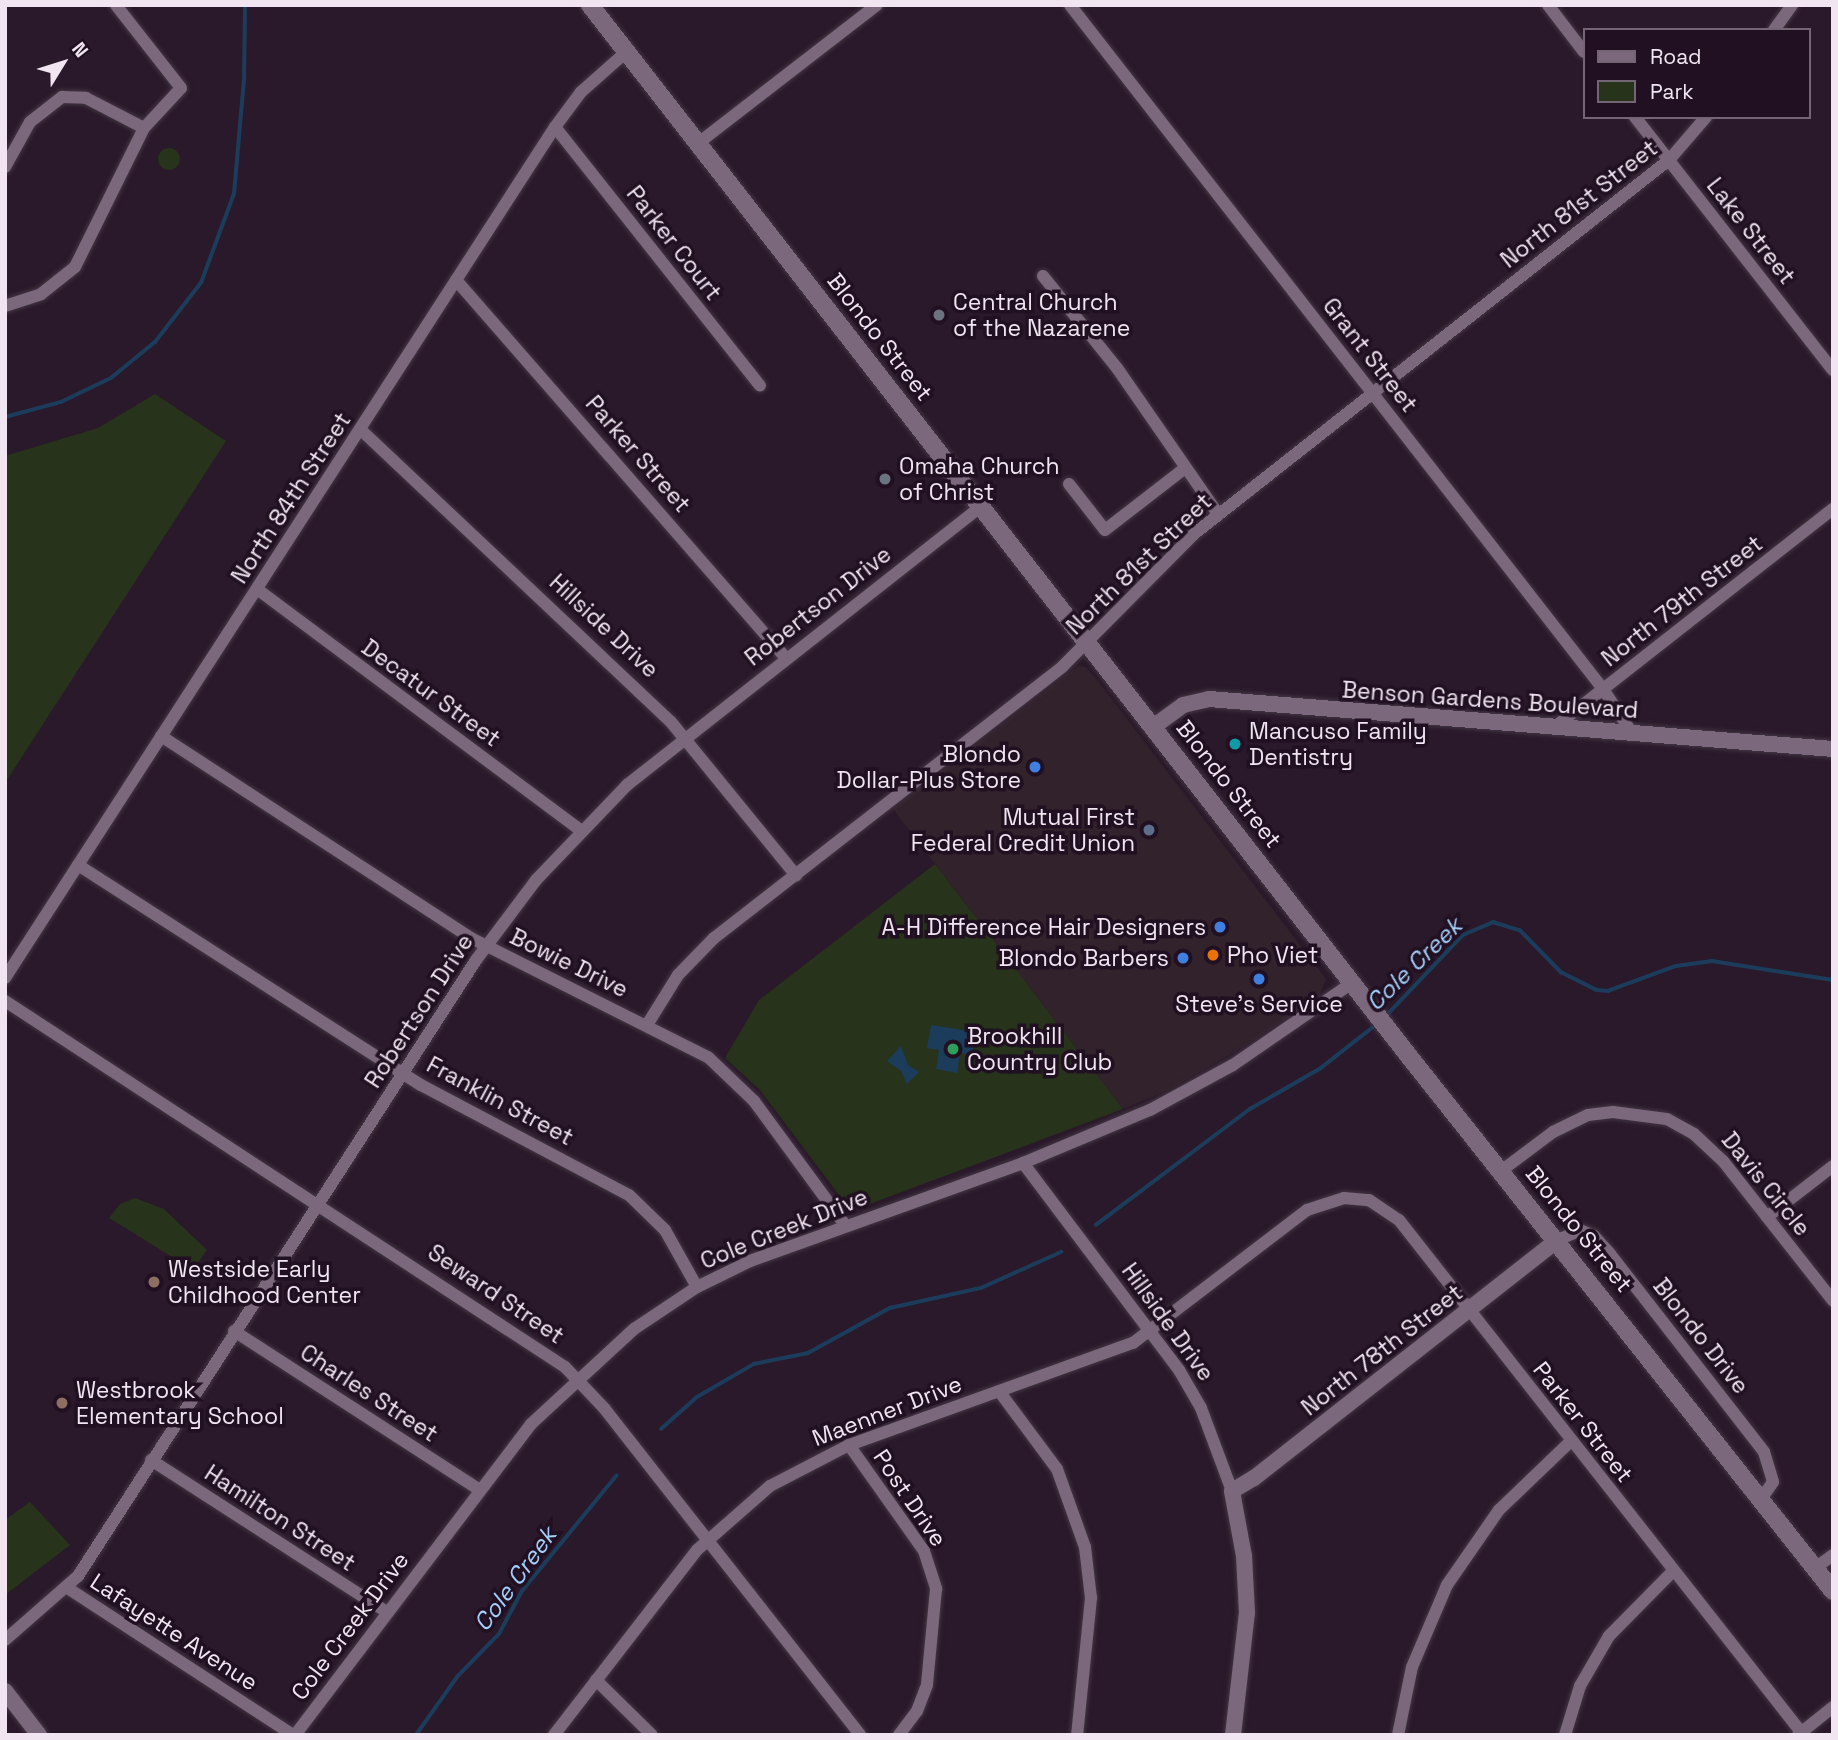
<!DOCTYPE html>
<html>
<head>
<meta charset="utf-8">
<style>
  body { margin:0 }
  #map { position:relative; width:1838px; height:1740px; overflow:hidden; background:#2a192a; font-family:"Space Grotesk",sans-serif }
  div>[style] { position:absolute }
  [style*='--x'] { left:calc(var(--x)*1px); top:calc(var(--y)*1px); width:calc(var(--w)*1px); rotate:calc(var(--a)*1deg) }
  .commercial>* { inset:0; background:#32222c }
  .green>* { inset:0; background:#27331a }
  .round { border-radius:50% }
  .water>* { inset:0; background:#1b3d5b }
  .stream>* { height:3.5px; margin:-1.75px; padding:0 1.75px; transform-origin:1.75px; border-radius:1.75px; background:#1b3d5b }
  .roads { filter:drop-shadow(0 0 2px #433644) drop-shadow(0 0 2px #433644) }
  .minor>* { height:12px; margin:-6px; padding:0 6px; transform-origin:6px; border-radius:6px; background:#7c687c }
  .tertiary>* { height:16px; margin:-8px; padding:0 8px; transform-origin:8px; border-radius:8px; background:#7c687c }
  .secondary>* { height:18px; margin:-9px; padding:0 9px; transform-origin:9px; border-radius:9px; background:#7c687c }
  .dots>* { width:19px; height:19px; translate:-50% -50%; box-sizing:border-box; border:4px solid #201021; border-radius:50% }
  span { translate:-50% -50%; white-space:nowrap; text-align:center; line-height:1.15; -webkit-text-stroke:7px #201021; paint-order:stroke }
  .street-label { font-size:23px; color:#f1e5f1 }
  .poi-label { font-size:23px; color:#f1e5f1 }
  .left { translate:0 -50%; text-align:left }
  .right { translate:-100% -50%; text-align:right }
  .water-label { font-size:24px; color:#a4d0fb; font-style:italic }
  .frame { position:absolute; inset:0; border:7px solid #f1e5f1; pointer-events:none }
  .legend { position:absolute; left:1583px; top:28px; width:228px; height:91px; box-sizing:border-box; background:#201021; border:2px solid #746574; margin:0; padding:9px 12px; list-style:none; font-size:21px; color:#f1e5f1 }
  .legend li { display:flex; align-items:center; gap:14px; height:35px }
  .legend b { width:35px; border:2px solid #746574 }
  .north { position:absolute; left:28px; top:28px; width:70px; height:70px; -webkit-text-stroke:5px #201021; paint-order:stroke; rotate:52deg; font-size:19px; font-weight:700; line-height:28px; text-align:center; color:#f1e5f1 }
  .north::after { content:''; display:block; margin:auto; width:24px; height:32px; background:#f1e5f1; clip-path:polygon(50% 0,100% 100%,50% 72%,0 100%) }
</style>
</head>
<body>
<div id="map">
  <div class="commercial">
    <i style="clip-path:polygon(1078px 666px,1086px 667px,1095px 677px,1326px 979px,1319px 996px,1243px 1047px,1166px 1091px,1123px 1109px,893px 809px)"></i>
  </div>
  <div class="green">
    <i class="round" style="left:158px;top:148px;width:22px;height:22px"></i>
    <i style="clip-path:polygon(155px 394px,226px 441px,5px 783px,5px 456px,98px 428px)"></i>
    <i style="clip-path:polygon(935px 864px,1123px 1109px,851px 1211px,760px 1090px,725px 1058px,759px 1000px)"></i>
    <i style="clip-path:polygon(135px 1198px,164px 1209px,207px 1250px,193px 1270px,109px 1218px,120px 1204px)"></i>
    <i style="clip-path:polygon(30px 1502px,70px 1545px,5px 1595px,5px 1520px)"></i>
  </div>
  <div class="water">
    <i style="clip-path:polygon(931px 1025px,976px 1032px,972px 1055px,960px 1053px,957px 1073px,936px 1069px,939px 1050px,927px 1048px)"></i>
    <i style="clip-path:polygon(901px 1046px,908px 1065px,919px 1072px,907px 1084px,901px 1071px,887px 1061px)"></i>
  </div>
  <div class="stream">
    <i style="--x:5;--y:417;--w:58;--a:-15"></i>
    <i style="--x:61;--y:402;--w:55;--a:-25.6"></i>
    <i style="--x:111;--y:378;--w:57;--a:-39.3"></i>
    <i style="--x:155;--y:342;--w:75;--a:-52.1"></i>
    <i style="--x:201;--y:283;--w:95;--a:-69.7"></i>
    <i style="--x:234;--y:194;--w:114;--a:-85"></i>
    <i style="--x:244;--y:80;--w:75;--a:-89.2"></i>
    <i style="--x:1386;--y:1016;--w:112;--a:-46.5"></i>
    <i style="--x:1463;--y:935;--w:33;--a:-23"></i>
    <i style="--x:1493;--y:922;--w:28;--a:17"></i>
    <i style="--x:1520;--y:930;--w:59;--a:45.7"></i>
    <i style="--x:1561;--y:972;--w:40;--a:26.6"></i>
    <i style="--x:1597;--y:990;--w:11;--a:5"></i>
    <i style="--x:1608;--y:991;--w:72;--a:-20.2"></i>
    <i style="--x:1676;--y:966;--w:36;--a:-8"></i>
    <i style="--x:1712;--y:961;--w:122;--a:8.9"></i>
    <i style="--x:1096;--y:1225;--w:193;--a:-37"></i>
    <i style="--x:1250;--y:1109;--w:82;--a:-30"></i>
    <i style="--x:1321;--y:1068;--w:71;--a:-38.2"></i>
    <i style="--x:661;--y:1429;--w:48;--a:-41.6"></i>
    <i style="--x:697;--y:1397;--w:66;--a:-30.1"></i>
    <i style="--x:754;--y:1364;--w:55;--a:-11.5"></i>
    <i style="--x:808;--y:1353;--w:94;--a:-28.8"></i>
    <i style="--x:890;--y:1308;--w:93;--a:-12.4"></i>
    <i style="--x:981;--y:1288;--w:88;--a:-24.2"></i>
    <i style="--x:416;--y:1735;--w:71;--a:-54.7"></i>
    <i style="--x:457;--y:1677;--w:60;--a:-45.7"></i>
    <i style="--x:499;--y:1634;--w:49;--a:-61.9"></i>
    <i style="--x:522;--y:1591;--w:149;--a:-50.7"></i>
  </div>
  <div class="roads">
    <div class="minor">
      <i style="--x:1070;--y:5;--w:867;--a:52.07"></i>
      <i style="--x:1603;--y:689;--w:53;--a:56.6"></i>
      <i style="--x:1548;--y:5;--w:59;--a:52.5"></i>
      <i style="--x:1774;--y:30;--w:31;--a:-54"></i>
      <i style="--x:1635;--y:117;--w:321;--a:52"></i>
      <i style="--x:555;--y:127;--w:330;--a:51.6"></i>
      <i style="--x:697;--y:144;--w:227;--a:-37.7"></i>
      <i style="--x:5;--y:167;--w:51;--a:-60.9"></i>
      <i style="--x:30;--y:122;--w:41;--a:-38"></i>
      <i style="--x:62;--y:97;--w:24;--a:2"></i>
      <i style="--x:86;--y:98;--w:65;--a:27.3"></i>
      <i style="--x:1043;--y:276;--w:118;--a:51.2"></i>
      <i style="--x:1117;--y:368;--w:178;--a:55.3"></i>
      <i style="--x:456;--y:280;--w:500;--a:48.89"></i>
      <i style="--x:5;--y:306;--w:38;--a:-18"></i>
      <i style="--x:41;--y:294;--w:43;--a:-38.5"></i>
      <i style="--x:75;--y:267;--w:155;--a:-63.6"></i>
      <i style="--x:144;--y:128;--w:54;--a:-47.2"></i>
      <i style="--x:181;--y:88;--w:105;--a:-128.1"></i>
      <i style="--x:360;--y:429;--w:427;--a:43.3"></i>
      <i style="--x:671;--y:722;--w:198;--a:50.8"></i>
      <i style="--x:1069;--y:484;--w:58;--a:52"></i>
      <i style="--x:1105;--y:530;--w:100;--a:-37.7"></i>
      <i style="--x:257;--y:589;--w:403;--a:36.7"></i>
      <i style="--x:1556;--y:726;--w:352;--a:-38.1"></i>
      <i style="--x:161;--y:736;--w:370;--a:33.1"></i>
      <i style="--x:471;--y:938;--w:265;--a:26.7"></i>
      <i style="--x:708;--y:1057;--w:64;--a:43.7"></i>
      <i style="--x:754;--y:1101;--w:154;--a:53.7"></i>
      <i style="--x:78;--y:865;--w:407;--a:32.7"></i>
      <i style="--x:421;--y:1085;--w:235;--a:27.9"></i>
      <i style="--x:629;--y:1195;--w:50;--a:44.2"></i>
      <i style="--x:665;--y:1230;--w:65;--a:60.7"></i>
      <i style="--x:5;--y:978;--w:1013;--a:-57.13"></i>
      <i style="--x:555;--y:127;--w:44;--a:-53.4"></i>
      <i style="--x:581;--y:92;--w:60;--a:-41.6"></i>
      <i style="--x:5;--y:1001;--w:669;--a:33.17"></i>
      <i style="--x:565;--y:1367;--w:57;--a:46.4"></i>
      <i style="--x:604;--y:1408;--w:415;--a:51.9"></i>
      <i style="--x:647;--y:1025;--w:59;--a:-58.2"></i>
      <i style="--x:678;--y:975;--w:52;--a:-45.8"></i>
      <i style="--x:714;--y:938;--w:441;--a:-37.9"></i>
      <i style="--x:1062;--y:667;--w:187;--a:-45.2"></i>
      <i style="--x:1194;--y:534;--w:605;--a:-38.22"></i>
      <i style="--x:1669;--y:160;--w:57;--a:-49.3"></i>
      <i style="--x:1023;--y:1163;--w:259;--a:53"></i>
      <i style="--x:1179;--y:1370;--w:44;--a:59.9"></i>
      <i style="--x:1201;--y:1408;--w:89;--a:69.5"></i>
      <i style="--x:1501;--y:1171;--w:65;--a:-36.9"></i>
      <i style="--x:1553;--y:1132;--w:39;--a:-26"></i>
      <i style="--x:1588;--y:1115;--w:25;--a:-7"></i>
      <i style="--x:1613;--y:1112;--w:54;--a:7.4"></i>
      <i style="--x:1667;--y:1119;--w:31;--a:29"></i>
      <i style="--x:1694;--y:1134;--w:40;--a:43"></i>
      <i style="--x:1723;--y:1161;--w:178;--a:51.8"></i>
      <i style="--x:1767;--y:1217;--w:83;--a:-37.7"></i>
      <i style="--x:1558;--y:1240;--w:24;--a:-24"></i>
      <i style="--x:1580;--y:1230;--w:15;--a:23"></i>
      <i style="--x:1594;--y:1236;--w:24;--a:48"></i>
      <i style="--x:1610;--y:1254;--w:251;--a:52.1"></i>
      <i style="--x:1764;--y:1452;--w:31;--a:73"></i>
      <i style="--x:1773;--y:1482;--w:21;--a:125"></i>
      <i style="--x:234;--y:1331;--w:293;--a:32.9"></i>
      <i style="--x:999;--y:1391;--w:97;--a:53.4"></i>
      <i style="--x:1057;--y:1469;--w:83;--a:70.3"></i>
      <i style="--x:1085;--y:1547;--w:51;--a:83.3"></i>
      <i style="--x:1091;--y:1598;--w:138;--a:95.8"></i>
      <i style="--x:849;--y:1445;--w:130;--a:54.7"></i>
      <i style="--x:924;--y:1551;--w:40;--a:72"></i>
      <i style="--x:936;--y:1589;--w:96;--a:95.4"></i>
      <i style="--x:927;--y:1685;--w:28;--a:111"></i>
      <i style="--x:917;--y:1711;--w:30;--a:127"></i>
      <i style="--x:151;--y:1460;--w:281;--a:32.8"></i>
      <i style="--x:1815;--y:1568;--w:22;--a:-36"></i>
      <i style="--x:66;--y:1587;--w:271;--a:33.1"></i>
      <i style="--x:5;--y:1640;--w:97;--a:-41.2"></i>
      <i style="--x:78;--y:1576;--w:733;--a:-57.13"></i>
      <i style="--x:476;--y:960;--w:100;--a:-53.1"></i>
      <i style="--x:536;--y:880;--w:132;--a:-46.2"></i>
      <i style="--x:627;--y:785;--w:451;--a:-38.2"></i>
      <i style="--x:596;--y:1680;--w:78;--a:44.5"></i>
      <i style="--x:295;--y:1735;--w:390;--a:-52.8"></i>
      <i style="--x:531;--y:1424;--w:140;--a:-42.7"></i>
      <i style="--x:634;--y:1329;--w:76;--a:-33.7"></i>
      <i style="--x:697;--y:1287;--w:59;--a:-26.1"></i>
      <i style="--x:750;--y:1261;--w:290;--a:-19.7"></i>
      <i style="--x:1023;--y:1163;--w:138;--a:-22.7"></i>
      <i style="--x:1150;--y:1110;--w:94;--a:-28.5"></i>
      <i style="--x:1233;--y:1065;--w:145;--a:-34.6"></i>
      <i style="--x:554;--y:1735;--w:234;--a:-52.3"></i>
      <i style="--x:697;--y:1550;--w:97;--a:-41.2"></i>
      <i style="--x:770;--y:1486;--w:89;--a:-27.4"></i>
      <i style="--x:849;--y:1445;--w:302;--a:-19.8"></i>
      <i style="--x:1133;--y:1343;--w:219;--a:-37.4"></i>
      <i style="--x:1307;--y:1210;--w:39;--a:-18"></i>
      <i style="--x:1344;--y:1198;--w:25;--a:5"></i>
      <i style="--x:1369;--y:1200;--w:36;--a:34"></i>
      <i style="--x:1399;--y:1220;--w:651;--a:51.86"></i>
      <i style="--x:1398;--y:1735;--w:69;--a:-78.4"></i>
      <i style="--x:1412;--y:1667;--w:89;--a:-66.9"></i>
      <i style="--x:1447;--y:1585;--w:91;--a:-55.3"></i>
      <i style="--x:1499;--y:1510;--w:100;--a:-43.8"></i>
      <i style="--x:1565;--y:1735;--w:51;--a:-73"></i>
      <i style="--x:1580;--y:1686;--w:58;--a:-59.9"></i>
      <i style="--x:1609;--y:1636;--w:91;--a:-45.4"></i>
      <i style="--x:1798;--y:1735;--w:45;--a:-38.7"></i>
    </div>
    <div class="tertiary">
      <i style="--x:1153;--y:727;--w:37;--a:-36"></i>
      <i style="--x:1183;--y:705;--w:27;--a:-13"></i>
      <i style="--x:1209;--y:699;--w:626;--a:4.58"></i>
      <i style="--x:5;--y:1691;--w:56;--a:52.3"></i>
      <i style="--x:1233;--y:1735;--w:123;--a:-83.5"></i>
      <i style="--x:1247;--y:1613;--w:57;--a:-93"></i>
      <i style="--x:1244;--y:1556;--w:66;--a:-100.5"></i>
      <i style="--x:1232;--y:1491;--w:26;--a:-31"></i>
      <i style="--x:1254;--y:1478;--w:386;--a:-38.1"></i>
    </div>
    <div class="secondary">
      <i style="--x:590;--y:5;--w:1331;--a:52.08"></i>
      <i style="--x:1408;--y:1055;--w:684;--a:51.59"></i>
    </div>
  </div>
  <div class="dots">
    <i style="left:939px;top:315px;background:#6b7280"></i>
    <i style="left:885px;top:479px;background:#6b7280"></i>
    <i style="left:1235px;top:744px;background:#0f9aa8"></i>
    <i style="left:1035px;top:767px;background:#3f7fe0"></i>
    <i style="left:1149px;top:830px;background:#5c6f8a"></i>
    <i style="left:1220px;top:927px;background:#3f7fe0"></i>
    <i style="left:1213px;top:955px;background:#e8710a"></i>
    <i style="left:1183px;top:958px;background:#3f7fe0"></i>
    <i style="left:1259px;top:979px;background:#3f7fe0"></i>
    <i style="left:953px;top:1049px;background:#2e9e5b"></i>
    <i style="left:154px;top:1282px;background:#8d6e63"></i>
    <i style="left:62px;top:1403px;background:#8d6e63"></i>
  </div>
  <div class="street-label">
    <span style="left:1579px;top:204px;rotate:-38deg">North 81st Street</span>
    <span style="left:1751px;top:231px;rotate:52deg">Lake Street</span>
    <span style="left:674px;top:243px;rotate:52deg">Parker Court</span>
    <span style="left:880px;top:337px;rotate:52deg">Blondo Street</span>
    <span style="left:1370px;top:355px;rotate:52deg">Grant Street</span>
    <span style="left:638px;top:454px;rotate:49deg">Parker Street</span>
    <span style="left:291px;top:498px;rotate:-57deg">North 84th Street</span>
    <span style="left:1139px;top:564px;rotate:-44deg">North 81st Street</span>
    <span style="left:1682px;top:601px;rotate:-38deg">North 79th Street</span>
    <span style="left:818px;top:606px;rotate:-38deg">Robertson Drive</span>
    <span style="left:604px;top:626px;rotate:43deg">Hillside Drive</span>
    <span style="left:431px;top:693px;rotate:36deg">Decatur Street</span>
    <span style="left:1490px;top:700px;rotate:4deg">Benson Gardens Boulevard</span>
    <span style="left:1229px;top:784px;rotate:52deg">Blondo Street</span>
    <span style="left:569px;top:963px;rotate:26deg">Bowie Drive</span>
    <span style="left:419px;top:1011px;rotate:-57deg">Robertson Drive</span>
    <span style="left:500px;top:1101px;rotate:28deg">Franklin Street</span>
    <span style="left:1766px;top:1184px;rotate:51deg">Davis Circle</span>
    <span style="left:784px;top:1229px;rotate:-22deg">Cole Creek Drive</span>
    <span style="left:1579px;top:1229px;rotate:51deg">Blondo Street</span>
    <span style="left:496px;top:1294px;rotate:34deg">Seward Street</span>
    <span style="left:1168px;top:1322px;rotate:54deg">Hillside Drive</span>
    <span style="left:1701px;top:1336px;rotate:52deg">Blondo Drive</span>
    <span style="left:1382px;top:1350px;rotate:-38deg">North 78th Street</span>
    <span style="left:369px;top:1393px;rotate:33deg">Charles Street</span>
    <span style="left:887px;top:1411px;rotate:-21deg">Maenner Drive</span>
    <span style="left:1583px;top:1422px;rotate:52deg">Parker Street</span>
    <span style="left:910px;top:1498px;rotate:56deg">Post Drive</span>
    <span style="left:280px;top:1518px;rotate:33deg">Hamilton Street</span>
    <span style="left:350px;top:1626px;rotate:-53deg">Cole Creek Drive</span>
    <span style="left:174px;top:1632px;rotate:33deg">Lafayette Avenue</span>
  </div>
  <div class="poi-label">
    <span class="left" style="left:953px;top:315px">Central Church<br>of the Nazarene</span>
    <span class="left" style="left:899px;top:479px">Omaha Church<br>of Christ</span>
    <span class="left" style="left:1249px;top:744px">Mancuso Family<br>Dentistry</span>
    <span class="right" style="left:1021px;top:767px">Blondo<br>Dollar-Plus Store</span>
    <span class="right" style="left:1135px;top:830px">Mutual First<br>Federal Credit Union</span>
    <span class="right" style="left:1206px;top:927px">A-H Difference Hair Designers</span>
    <span class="left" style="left:1227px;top:955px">Pho Viet</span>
    <span class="right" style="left:1169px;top:958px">Blondo Barbers</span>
    <span style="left:1259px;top:1004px">Steve's Service</span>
    <span class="left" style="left:967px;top:1049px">Brookhill<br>Country Club</span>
    <span class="left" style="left:168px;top:1282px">Westside Early<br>Childhood Center</span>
    <span class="left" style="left:76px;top:1403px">Westbrook<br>Elementary School</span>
  </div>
  <div class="water-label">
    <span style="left:1414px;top:964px;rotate:-44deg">Cole Creek</span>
    <span style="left:515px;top:1579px;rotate:-54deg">Cole Creek</span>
  </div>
  <div class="frame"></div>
  <ul class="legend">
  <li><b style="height:9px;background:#7c687c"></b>Road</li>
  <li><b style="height:19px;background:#27331a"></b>Park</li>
  </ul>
  <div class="north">N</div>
</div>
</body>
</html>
